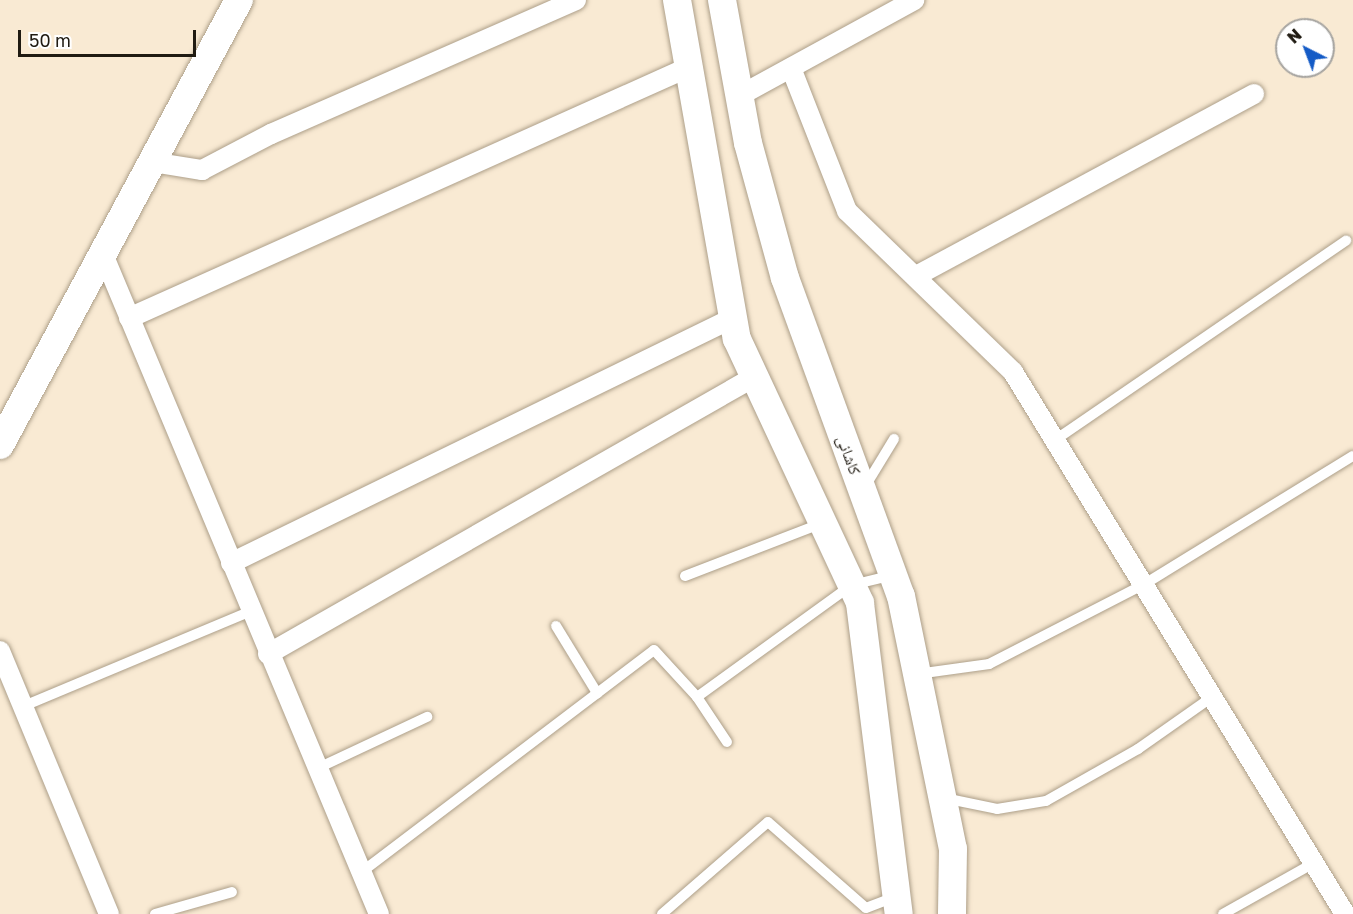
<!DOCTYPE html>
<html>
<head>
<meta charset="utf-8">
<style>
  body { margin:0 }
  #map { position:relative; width:1353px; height:914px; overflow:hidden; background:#f9ead3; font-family:"Golos Text","Noto Naskh Arabic",sans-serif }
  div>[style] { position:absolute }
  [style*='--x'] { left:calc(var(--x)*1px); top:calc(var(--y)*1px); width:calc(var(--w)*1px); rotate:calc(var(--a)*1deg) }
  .roads { filter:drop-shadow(0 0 2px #ad9f89) drop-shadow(0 0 2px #ad9f89) }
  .lane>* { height:10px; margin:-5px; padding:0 5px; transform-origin:5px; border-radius:5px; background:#fff }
  .street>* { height:20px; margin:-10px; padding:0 10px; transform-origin:10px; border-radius:10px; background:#fff }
  .secondary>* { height:28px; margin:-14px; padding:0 14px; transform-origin:14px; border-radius:14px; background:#fff }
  span { translate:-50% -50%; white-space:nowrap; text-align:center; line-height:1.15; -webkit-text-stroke:4.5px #fff; paint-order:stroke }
  .street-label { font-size:16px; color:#201b12 }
  .north { position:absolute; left:1275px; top:18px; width:60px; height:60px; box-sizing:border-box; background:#fff; border:2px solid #a6a4a0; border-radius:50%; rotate:318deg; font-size:16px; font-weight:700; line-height:24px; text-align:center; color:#201b12 }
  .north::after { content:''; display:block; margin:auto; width:21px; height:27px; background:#145bc6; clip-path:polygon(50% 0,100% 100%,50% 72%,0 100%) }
  .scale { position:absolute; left:18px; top:30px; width:178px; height:27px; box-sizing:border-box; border:3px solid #201b12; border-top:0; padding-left:8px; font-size:18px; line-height:21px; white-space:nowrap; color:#201b12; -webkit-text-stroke:4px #fff; paint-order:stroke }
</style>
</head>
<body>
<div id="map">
  <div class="roads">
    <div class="lane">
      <i style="--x:1055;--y:440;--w:353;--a:-34.4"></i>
      <i style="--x:866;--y:485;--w:54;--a:-58.7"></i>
      <i style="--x:685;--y:576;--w:147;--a:-21.1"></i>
      <i style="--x:556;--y:626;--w:79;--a:58.5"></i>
      <i style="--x:917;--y:674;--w:73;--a:-7.9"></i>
      <i style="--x:989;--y:664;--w:173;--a:-27.2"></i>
      <i style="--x:1143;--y:585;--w:246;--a:-31.6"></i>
      <i style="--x:697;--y:697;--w:191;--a:-35.9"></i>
      <i style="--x:852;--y:585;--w:42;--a:-13.7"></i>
      <i style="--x:24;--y:706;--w:246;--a:-22.7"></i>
      <i style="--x:316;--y:769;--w:123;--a:-25.1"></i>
      <i style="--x:944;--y:798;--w:54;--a:11.7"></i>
      <i style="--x:997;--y:809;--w:50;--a:-9.3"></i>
      <i style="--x:1046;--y:801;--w:106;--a:-29.5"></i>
      <i style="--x:1138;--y:749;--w:90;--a:-35.1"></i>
      <i style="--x:359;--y:874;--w:370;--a:-37.2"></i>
      <i style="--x:654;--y:650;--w:64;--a:47.5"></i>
      <i style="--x:697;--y:697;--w:54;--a:56.3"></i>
      <i style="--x:155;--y:914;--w:80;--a:-15.9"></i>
      <i style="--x:662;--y:914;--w:140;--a:-41"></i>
      <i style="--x:768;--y:822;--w:130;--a:41.3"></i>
      <i style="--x:866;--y:908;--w:31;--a:-21"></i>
      <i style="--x:1223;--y:914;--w:104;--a:-29.3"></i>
    </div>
    <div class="street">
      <i style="--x:791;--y:68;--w:154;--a:68.6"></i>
      <i style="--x:847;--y:211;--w:231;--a:44.1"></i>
      <i style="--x:1013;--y:372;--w:636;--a:58.51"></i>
      <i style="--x:739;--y:96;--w:200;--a:-28.7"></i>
      <i style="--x:152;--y:162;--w:51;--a:9.1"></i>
      <i style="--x:202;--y:170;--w:78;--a:-27.6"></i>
      <i style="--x:271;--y:134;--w:333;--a:-23.7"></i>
      <i style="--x:103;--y:254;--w:715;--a:67.31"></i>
      <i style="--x:916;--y:276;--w:384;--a:-28.3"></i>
      <i style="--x:129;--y:318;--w:614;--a:-24.14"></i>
      <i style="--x:231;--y:563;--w:559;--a:-26.01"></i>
      <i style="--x:0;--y:651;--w:285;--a:67.5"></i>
      <i style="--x:268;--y:654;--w:559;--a:-29.68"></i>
    </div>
    <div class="secondary">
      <i style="--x:677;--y:0;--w:344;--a:80"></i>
      <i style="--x:737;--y:339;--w:291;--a:65"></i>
      <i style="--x:860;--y:603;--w:313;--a:82.9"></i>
      <i style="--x:722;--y:0;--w:145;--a:79.7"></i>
      <i style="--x:748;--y:143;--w:140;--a:74.7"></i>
      <i style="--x:785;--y:278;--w:338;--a:70"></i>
      <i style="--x:901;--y:596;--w:258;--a:78.4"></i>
      <i style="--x:953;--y:849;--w:65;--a:90.9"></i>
      <i style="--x:0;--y:445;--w:505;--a:-61.76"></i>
    </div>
  </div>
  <div class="street-label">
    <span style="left:849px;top:455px;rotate:70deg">کاشانی</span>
  </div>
  <div class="north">N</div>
  <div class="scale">50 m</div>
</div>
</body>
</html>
